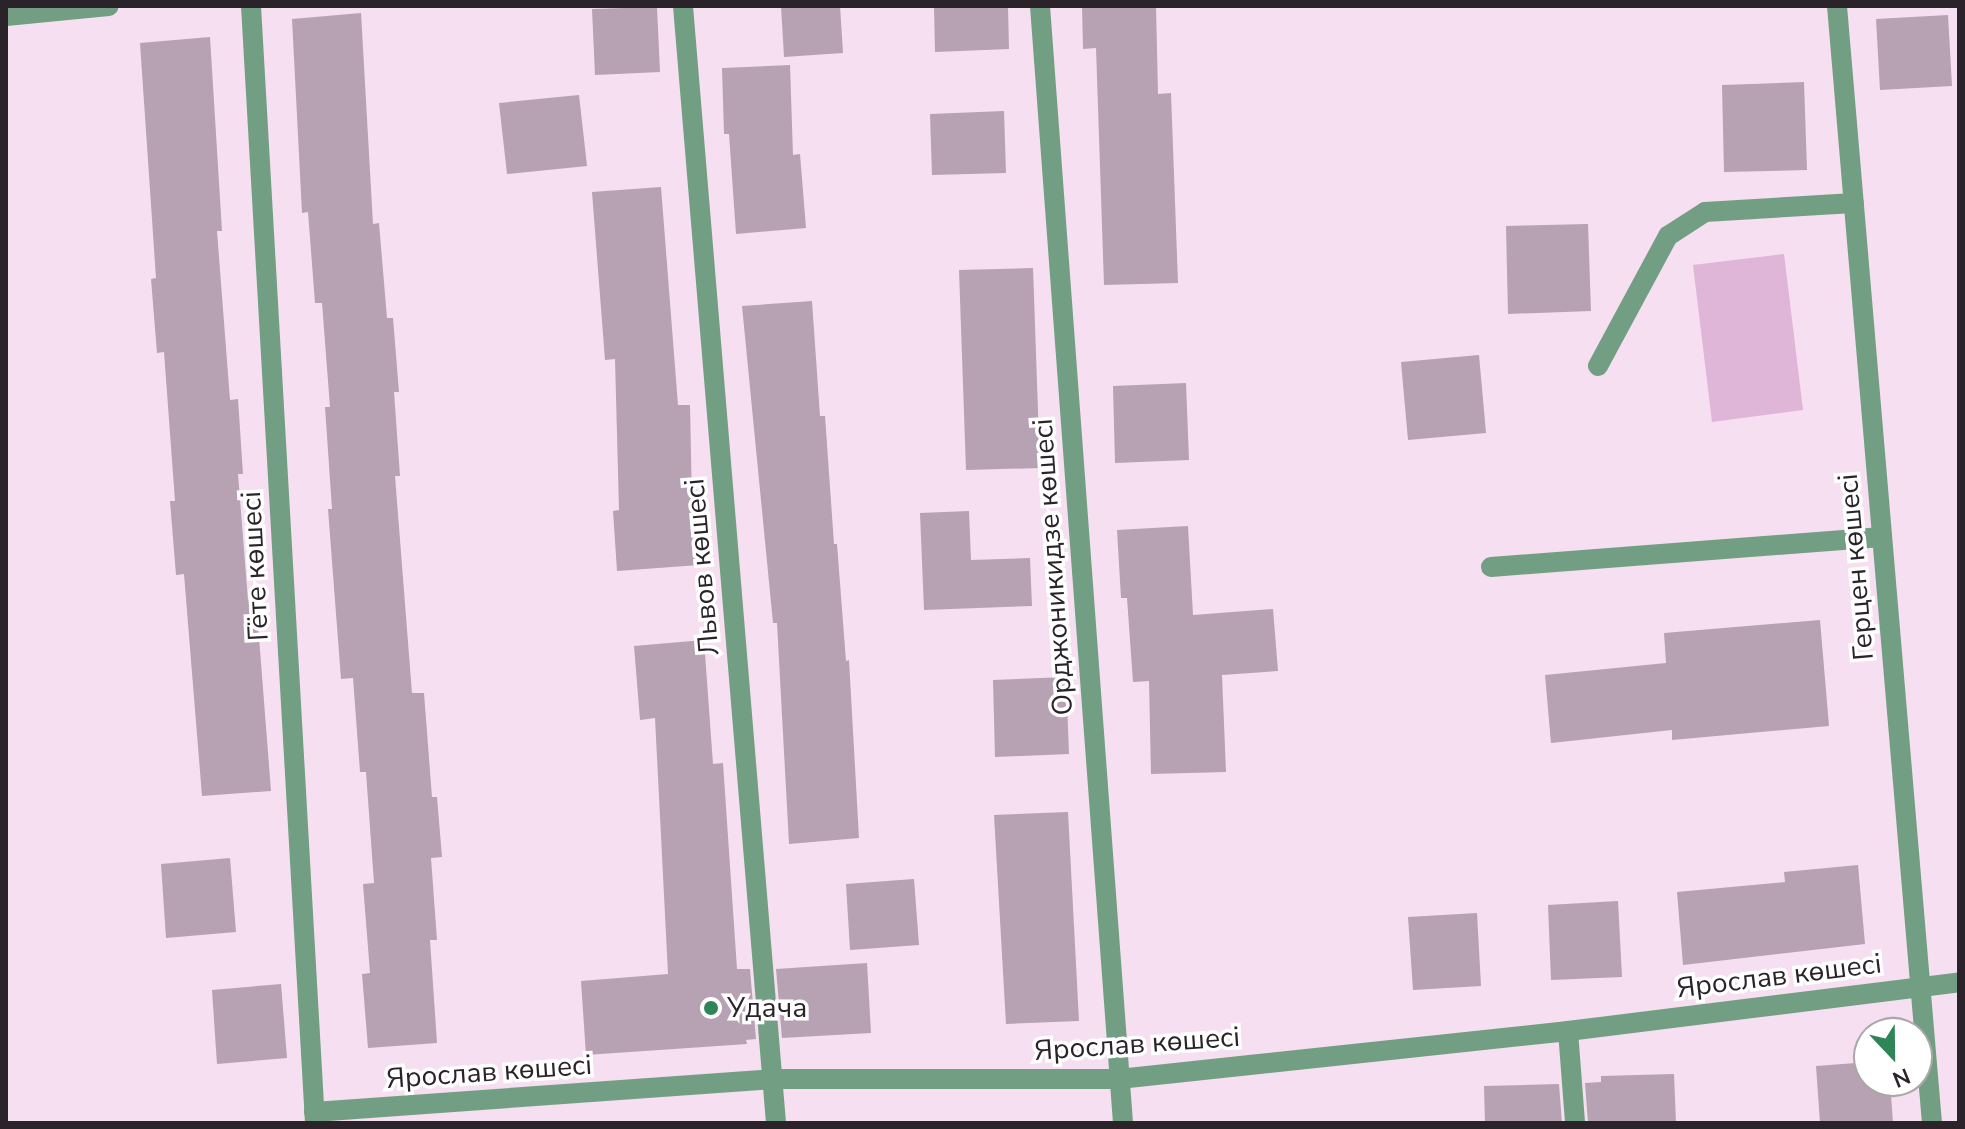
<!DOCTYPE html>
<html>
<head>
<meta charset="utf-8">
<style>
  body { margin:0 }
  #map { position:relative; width:1965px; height:1129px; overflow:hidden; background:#f5dff1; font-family:"Nunito Sans",sans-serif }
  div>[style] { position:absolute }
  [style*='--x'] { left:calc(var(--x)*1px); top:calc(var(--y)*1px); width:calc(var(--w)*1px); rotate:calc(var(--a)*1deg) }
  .green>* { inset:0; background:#dfb5d8 }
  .building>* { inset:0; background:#b6a2b2 }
  .service>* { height:20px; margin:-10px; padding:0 10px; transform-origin:10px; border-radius:10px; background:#729f83 }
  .minor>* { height:20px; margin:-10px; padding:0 10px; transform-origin:10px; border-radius:10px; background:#729f83 }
  .dots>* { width:22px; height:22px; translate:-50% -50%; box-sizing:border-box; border:4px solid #fff; border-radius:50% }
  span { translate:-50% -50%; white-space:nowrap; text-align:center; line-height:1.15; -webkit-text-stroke:7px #fff; paint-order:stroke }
  .street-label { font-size:28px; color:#2a2329 }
  .poi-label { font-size:28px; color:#2a2329 }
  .left { translate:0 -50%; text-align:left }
  .frame { position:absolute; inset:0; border:8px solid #2a2329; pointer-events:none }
  .north { position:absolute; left:1853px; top:1017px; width:80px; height:80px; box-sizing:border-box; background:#fff; border:2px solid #aaa7a9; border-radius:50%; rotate:158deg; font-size:22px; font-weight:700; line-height:32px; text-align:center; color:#2a2329 }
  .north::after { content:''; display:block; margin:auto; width:28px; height:36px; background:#2f8558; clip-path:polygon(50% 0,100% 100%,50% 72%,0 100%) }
</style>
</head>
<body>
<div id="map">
  <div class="green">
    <i style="clip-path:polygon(1784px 254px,1803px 410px,1712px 422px,1693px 265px)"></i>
  </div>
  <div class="building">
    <i style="clip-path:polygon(781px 6px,840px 6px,843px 53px,784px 57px)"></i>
    <i style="clip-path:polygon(934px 6px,1008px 6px,1009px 49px,935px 52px)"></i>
    <i style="clip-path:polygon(1082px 6px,1156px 6px,1158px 94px,1171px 93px,1178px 283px,1104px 285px,1096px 48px,1083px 49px)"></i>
    <i style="clip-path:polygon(657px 7px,660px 72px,595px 75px,592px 9px)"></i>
    <i style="clip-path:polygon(361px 13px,373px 224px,379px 223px,387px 318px,393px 318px,399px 392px,394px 392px,400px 476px,395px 476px,412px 693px,424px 693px,432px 797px,437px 797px,442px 857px,431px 858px,437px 940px,430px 940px,437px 1043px,368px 1048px,362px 974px,370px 973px,363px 884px,374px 883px,366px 772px,360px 772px,353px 678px,341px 679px,328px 509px,332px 509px,325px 407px,330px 407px,322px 303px,315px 303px,308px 212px,302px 213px,292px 19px)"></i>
    <i style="clip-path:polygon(1948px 15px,1952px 86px,1880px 90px,1876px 19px)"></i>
    <i style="clip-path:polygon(210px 37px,222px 231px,217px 231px,230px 400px,238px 399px,243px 474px,238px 474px,248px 600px,256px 599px,271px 791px,202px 796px,184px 574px,176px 575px,170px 501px,175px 501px,164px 352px,157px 353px,151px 279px,156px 278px,140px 43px)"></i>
    <i style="clip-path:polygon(790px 65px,793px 155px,800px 154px,806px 228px,736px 234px,729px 134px,724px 134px,722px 68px)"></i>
    <i style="clip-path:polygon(1804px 82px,1807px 170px,1724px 172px,1722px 85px)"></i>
    <i style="clip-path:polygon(579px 95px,587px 166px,507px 174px,499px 103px)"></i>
    <i style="clip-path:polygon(1004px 111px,1006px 173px,932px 175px,930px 114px)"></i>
    <i style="clip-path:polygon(661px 187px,678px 405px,690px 405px,692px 504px,699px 565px,617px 571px,613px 511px,619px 510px,615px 359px,605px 360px,592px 192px)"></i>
    <i style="clip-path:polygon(1588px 224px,1591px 311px,1508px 314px,1506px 226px)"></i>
    <i style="clip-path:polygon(1033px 268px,1040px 468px,966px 470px,959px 270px)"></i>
    <i style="clip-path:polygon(812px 301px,820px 416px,825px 416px,834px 544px,837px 544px,846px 661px,849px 660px,859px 838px,789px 844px,777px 623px,773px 623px,742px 306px)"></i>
    <i style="clip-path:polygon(1479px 355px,1486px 433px,1408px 440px,1401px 362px)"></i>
    <i style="clip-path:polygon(1186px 383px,1189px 460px,1115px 463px,1113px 386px)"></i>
    <i style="clip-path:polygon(969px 511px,971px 560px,1030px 558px,1032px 606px,924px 610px,920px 513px)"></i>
    <i style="clip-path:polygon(1188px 526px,1193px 615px,1273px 609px,1278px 671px,1222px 675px,1226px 772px,1151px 774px,1149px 681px,1133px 682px,1127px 598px,1121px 598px,1117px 530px)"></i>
    <i style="clip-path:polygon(1820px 620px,1829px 726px,1672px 740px,1672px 730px,1551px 743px,1545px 675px,1666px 663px,1664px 633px)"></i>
    <i style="clip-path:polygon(704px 640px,713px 764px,723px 763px,737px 969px,750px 969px,756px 1039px,746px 1040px,747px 1044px,586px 1055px,581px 981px,668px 974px,655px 718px,640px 720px,634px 646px)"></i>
    <i style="clip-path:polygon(1066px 677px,1069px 754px,995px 757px,993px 680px)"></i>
    <i style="clip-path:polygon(1068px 812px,1079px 1021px,1006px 1024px,994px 815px)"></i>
    <i style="clip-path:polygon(230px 858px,236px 932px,166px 938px,161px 864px)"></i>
    <i style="clip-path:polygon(1858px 865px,1865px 944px,1683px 965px,1677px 892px,1785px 882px,1784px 872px)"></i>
    <i style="clip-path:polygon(914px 879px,919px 945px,850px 950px,846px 884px)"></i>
    <i style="clip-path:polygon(1618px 901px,1622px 977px,1551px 980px,1548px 905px)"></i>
    <i style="clip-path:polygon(1477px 913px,1481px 986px,1413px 990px,1408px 917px)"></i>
    <i style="clip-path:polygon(867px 963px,871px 1033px,782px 1038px,776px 969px)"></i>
    <i style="clip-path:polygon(281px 984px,287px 1058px,217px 1064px,212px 990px)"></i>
    <i style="clip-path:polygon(1869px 1062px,1869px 1081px,1890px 1081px,1893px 1123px,1820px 1123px,1816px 1066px)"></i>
    <i style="clip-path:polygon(1674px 1074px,1676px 1123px,1588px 1123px,1585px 1083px,1601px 1082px,1601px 1076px)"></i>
    <i style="clip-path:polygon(1559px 1084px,1562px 1123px,1485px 1123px,1484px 1086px)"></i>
  </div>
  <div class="service">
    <i style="--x:1598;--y:366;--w:148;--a:-61.7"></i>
    <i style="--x:1668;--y:236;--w:44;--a:-33"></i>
    <i style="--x:1705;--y:212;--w:149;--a:-3.5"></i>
    <i style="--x:1491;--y:567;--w:392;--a:-4.4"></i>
  </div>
  <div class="minor">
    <i style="--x:251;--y:6;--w:1119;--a:86.72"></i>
    <i style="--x:683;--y:6;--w:1121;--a:85.24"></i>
    <i style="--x:1040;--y:6;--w:1120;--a:85.75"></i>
    <i style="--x:1837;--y:6;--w:1121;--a:85.14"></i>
    <i style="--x:6;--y:16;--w:103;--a:-5.5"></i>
    <i style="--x:1568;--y:1031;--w:92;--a:85.6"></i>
    <i style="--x:314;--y:1112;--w:460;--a:-4.1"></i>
    <i style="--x:773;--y:1079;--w:346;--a:0"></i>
    <i style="--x:1119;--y:1079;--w:452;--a:-6.1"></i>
    <i style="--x:1568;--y:1031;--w:394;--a:-7.1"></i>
  </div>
  <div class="dots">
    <i style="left:711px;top:1008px;background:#2f8558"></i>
  </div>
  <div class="street-label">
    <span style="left:255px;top:566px;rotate:-93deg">Гёте көшесі</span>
    <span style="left:702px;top:567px;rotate:-95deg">Львов көшесі</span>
    <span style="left:1053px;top:567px;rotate:-94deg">Орджоникидзе көшесі</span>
    <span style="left:1856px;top:567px;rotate:-95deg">Герцен көшесі</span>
    <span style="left:1779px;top:976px;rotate:-7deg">Ярослав көшесі</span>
    <span style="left:1137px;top:1044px;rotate:-4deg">Ярослав көшесі</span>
    <span style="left:489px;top:1072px;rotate:-4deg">Ярослав көшесі</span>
  </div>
  <div class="poi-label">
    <span class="left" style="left:727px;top:1008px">Удача</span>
  </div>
  <div class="frame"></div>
  <div class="north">N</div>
</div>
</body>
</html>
